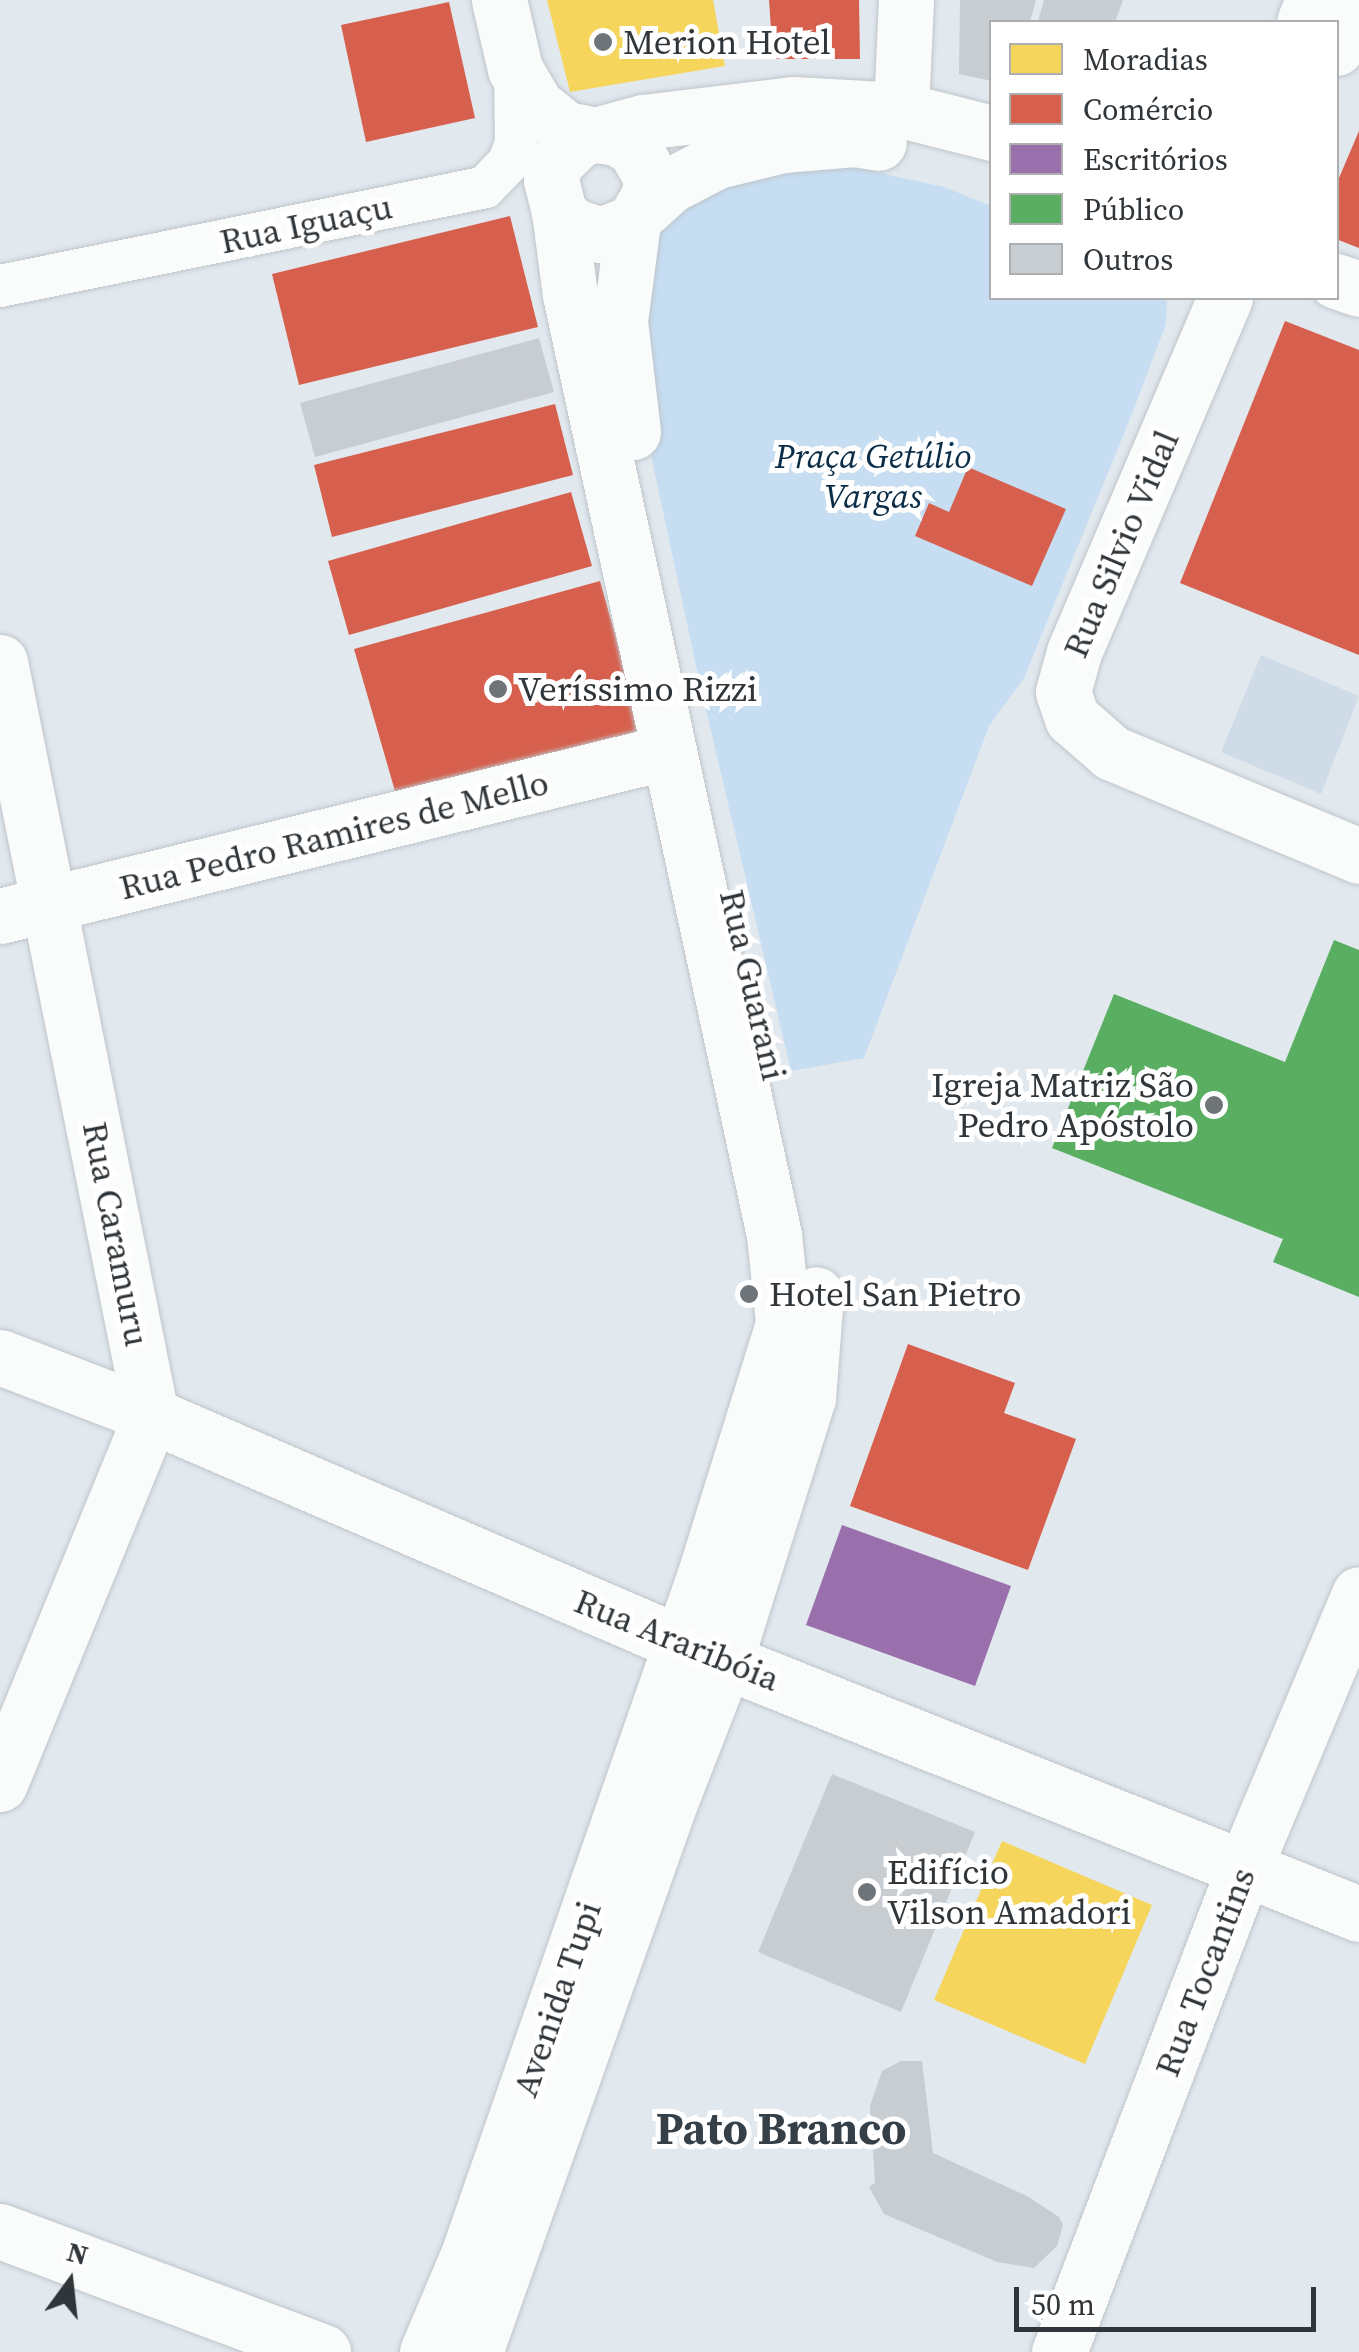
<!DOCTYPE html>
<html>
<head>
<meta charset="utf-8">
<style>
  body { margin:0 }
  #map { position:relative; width:1359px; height:2352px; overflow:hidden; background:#e1e8ee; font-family:"Source Serif 4",serif }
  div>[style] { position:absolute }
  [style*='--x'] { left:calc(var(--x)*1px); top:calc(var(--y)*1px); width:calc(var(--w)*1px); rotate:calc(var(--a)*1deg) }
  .built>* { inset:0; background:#cfdce8 }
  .green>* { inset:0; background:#c6ddf2 }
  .homes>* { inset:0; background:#f6d55c }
  .shops>* { inset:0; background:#d6604d }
  .offices>* { inset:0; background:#9970ab }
  .public>* { inset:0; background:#5aae61 }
  .building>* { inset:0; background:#c8cdd2 }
  .roads { filter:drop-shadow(0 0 2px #bfc5c9) drop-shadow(0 0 2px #bfc5c9) }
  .minor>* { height:42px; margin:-21px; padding:0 21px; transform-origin:21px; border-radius:21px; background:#fafcfc }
  .tertiary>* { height:55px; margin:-27.5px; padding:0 27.5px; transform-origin:27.5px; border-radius:27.5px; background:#fafcfc }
  .secondary>* { height:55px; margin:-27.5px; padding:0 27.5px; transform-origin:27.5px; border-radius:27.5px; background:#fafcfc }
  .primary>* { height:55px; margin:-27.5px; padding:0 27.5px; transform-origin:27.5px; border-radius:27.5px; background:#fafcfc }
  .dots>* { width:28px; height:28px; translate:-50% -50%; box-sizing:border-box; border:5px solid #fff; border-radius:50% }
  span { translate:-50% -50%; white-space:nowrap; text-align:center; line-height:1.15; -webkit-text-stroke:10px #fff; paint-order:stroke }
  .poi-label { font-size:35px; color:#303539 }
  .left { translate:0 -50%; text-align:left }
  .right { translate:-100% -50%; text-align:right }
  .street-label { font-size:35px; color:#303539 }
  .park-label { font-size:35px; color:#092c47; font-style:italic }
  .district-label { font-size:45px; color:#353f48; font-weight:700 }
  .legend { position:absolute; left:989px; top:20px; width:350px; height:280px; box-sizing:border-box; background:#fff; border:2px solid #acaeb0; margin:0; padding:12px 18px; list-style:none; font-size:30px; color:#303539 }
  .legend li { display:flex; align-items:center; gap:20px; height:50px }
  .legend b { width:50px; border:2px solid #acaeb0 }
  .north { position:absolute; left:20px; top:2232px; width:100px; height:100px; -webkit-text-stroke:8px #fff; paint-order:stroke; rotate:15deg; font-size:28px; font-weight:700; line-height:40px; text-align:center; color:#303539 }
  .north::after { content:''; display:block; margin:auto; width:35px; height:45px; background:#303539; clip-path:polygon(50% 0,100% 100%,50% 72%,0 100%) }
  .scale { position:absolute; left:1014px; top:2287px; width:302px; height:45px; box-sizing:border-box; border:5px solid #303539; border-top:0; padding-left:12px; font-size:30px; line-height:35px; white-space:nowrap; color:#303539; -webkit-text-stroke:8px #fff; paint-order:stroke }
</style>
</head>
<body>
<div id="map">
  <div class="built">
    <i style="clip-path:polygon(1261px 655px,1359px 696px,1321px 794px,1221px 752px)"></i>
  </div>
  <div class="green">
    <i style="clip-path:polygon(764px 168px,856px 168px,944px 187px,991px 206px,992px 298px,1163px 298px,1167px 302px,1166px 324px,1129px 421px,1024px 678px,989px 726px,864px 1058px,791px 1071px,700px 684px,634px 376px,641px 255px,667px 215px)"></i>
  </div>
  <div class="homes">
    <i style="clip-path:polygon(547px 0,713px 0,725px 66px,570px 92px)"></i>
    <i style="clip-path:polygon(1002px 1841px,1152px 1905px,1085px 2064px,934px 2000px)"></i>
  </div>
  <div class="shops">
    <i style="clip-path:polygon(769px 0,859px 0,860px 59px,773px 59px)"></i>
    <i style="clip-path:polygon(449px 2px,475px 118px,366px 142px,341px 25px)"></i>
    <i style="clip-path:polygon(1359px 131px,1359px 248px,1336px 239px,1336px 185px)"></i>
    <i style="clip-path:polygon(510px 216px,538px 327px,299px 385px,272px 274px)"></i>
    <i style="clip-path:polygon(1285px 321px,1359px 350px,1359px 655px,1180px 583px)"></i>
    <i style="clip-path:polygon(555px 404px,573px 475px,332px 537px,314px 465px)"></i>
    <i style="clip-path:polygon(968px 467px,1066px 509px,1032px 586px,915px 536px,929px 503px,949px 512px)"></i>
    <i style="clip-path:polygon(571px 492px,592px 566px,349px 635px,328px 561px)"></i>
    <i style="clip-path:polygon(600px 581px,642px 730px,397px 798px,354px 649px)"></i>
    <i style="clip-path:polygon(908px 1344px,1015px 1383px,1004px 1413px,1076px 1439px,1028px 1570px,850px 1506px)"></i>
  </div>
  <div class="offices">
    <i style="clip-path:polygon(842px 1525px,1011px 1586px,975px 1686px,806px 1625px)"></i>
  </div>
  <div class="public">
    <i style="clip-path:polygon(1334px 940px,1359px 950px,1359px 1297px,1273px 1262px,1283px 1239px,1052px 1148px,1114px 994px,1285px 1062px)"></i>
  </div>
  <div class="building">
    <i style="clip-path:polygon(960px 0,1036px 0,1030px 22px,992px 22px,992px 81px,959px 74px)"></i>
    <i style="clip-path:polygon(1044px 0,1123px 0,1115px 22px,1038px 22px)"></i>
    <i style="clip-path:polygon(539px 338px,554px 392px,315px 457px,300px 403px)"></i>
    <i style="clip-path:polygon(832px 1774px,975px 1832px,901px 2012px,758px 1952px)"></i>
    <i style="clip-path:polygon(901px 2061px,922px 2061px,933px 2153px,1027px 2196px,1059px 2217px,1063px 2225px,1057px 2246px,1034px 2268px,997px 2262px,884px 2214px,869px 2187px,875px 2183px,870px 2106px,882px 2071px)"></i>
  </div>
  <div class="roads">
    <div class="minor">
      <i style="--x:0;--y:286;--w:495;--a:-11.5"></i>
      <i style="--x:485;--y:187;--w:35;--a:-46"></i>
      <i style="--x:509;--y:162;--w:20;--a:-70"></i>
      <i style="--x:516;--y:143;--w:74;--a:-90.8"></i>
    </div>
    <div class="tertiary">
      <i style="--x:499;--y:0;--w:71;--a:76.9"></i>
      <i style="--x:515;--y:69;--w:42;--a:59.7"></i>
      <i style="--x:536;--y:105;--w:38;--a:39"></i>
      <i style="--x:566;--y:129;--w:31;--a:11"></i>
      <i style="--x:901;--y:110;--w:110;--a:-87.4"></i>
      <i style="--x:1336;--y:281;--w:24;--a:19"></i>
      <i style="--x:1225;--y:298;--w:385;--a:113.1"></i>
      <i style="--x:1074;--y:652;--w:41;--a:105.4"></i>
      <i style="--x:1063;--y:692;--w:28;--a:71"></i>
      <i style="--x:1072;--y:718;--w:53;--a:41.2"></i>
      <i style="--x:1112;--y:753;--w:268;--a:22.6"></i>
      <i style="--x:0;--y:662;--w:768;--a:78.66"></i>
      <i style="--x:151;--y:1415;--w:399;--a:112.3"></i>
      <i style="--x:0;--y:916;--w:687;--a:-13.81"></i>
      <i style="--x:0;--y:1357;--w:162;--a:21"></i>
      <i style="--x:151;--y:1415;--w:576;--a:23.32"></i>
      <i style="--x:680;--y:1643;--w:731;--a:21.76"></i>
      <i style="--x:0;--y:2231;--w:345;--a:20.5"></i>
    </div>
    <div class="secondary">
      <i style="--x:1059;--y:2352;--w:518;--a:-69.08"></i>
      <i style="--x:1244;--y:1868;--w:297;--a:-67.2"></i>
    </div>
    <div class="primary">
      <i style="--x:1304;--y:22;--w:24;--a:-68"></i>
      <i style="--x:1336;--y:48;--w:52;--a:-67.4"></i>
      <i style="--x:596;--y:135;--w:21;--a:8"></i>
      <i style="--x:617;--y:138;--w:21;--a:31"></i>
      <i style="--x:635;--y:149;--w:31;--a:61"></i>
      <i style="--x:650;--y:176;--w:17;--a:90"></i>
      <i style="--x:650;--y:193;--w:34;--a:120"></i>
      <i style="--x:633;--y:222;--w:35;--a:158"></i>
      <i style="--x:601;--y:235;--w:31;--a:-161"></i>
      <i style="--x:572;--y:225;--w:18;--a:-135"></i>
      <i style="--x:559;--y:212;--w:33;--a:-104"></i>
      <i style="--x:551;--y:180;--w:17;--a:-77"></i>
      <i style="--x:555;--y:163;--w:35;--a:-44"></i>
      <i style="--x:580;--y:139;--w:65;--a:-15.1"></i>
      <i style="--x:643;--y:122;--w:151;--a:-6.8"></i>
      <i style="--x:793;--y:104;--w:108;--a:3.2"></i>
      <i style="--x:901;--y:110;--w:94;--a:14.2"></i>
      <i style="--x:644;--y:209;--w:36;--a:-42"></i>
      <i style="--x:671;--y:185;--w:52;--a:-27.6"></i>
      <i style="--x:717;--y:161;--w:68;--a:-13.6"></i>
      <i style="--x:783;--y:145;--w:72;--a:-4.8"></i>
      <i style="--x:855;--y:139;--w:24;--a:9"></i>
      <i style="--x:633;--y:432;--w:112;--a:-96.7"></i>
      <i style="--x:620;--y:321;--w:100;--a:-82.5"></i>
      <i style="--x:427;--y:2352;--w:105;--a:-67.1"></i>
      <i style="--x:468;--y:2255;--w:721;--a:-70.81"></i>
      <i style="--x:705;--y:1574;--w:263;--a:-72.7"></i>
      <i style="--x:783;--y:1323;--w:88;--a:-95.8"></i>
      <i style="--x:774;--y:1235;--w:962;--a:-102.24"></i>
      <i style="--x:570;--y:295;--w:84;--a:-97.5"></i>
      <i style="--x:475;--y:2352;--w:580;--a:-70.47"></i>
      <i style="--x:669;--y:1805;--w:155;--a:-68.7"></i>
      <i style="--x:725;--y:1661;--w:276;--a:-72.5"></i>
      <i style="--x:808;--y:1398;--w:104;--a:-85.6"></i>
    </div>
  </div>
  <div class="dots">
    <i style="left:603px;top:42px;background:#6e7478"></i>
    <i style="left:498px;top:689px;background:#6e7478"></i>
    <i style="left:1214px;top:1105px;background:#6e7478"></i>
    <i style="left:749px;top:1294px;background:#6e7478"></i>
    <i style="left:867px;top:1892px;background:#6e7478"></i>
  </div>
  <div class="poi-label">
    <span class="left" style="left:623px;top:42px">Merion Hotel</span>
    <span class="left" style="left:518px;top:689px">Veríssimo Rizzi</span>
    <span class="right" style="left:1194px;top:1105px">Igreja Matriz São<br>Pedro Apóstolo</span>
    <span class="left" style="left:769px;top:1294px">Hotel San Pietro</span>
    <span class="left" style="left:887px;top:1892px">Edifício<br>Vilson Amadori</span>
  </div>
  <div class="street-label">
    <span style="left:306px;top:224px;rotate:-12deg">Rua Iguaçu</span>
    <span style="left:1121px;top:544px;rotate:-67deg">Rua Silvio Vidal</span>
    <span style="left:334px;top:835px;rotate:-14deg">Rua Pedro Ramires de Mello</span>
    <span style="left:753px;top:985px;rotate:77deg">Rua Guarani</span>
    <span style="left:116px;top:1234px;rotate:79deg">Rua Caramuru</span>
    <span style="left:677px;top:1640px;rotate:22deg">Rua Araribóia</span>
    <span style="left:1205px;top:1972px;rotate:-69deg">Rua Tocantins</span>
    <span style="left:557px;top:1999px;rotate:-71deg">Avenida Tupi</span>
  </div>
  <div class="park-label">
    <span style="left:873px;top:476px">Praça Getúlio<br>Vargas</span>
  </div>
  <div class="district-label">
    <span style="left:781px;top:2129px">Pato Branco</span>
  </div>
  <ul class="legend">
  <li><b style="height:28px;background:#f6d55c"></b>Moradias</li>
  <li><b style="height:28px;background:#d6604d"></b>Comércio</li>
  <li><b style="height:28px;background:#9970ab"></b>Escritórios</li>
  <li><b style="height:28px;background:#5aae61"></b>Público</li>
  <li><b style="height:28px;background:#c8cdd2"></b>Outros</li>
  </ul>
  <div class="north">N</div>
  <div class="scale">50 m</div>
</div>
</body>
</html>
